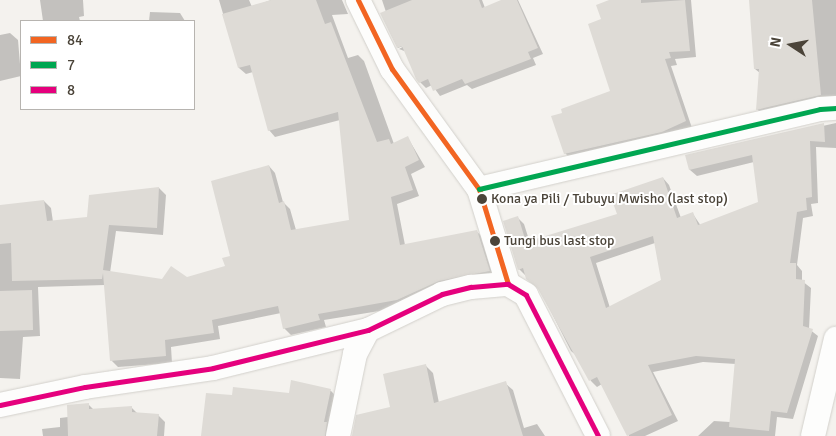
<!DOCTYPE html>
<html>
<head>
<meta charset="utf-8">
<style>
  body { margin:0 }
  #map { position:relative; width:836px; height:436px; overflow:hidden; background:#f4f2ee; font-family:Signika,sans-serif }
  div>[style] { position:absolute }
  [style*='--x'] { left:calc(var(--x)*1px); top:calc(var(--y)*1px); width:calc(var(--w)*1px); rotate:calc(var(--a)*1deg) }
  .shadow>* { inset:0; background:#0003 }
  .building>* { inset:0; background:#dedbd6 }
  .roads { filter:drop-shadow(0 0 1px #d2d0cb) drop-shadow(0 0 1px #d2d0cb) }
  .minor>* { height:24px; margin:-12px; padding:0 12px; transform-origin:12px; border-radius:12px; background:#fdfdfc }
  .bus-1>* { height:5px; margin:-2.5px; padding:0 2.5px; transform-origin:2.5px; border-radius:2.5px; background:#f26522 }
  .bus-2>* { height:5px; margin:-2.5px; padding:0 2.5px; transform-origin:2.5px; border-radius:2.5px; background:#00a651 }
  .bus-3>* { height:5px; margin:-2.5px; padding:0 2.5px; transform-origin:2.5px; border-radius:2.5px; background:#e5007d }
  .dots>* { width:14px; height:14px; translate:-50% -50%; box-sizing:border-box; border:2px solid #fff; border-radius:50% }
  span { translate:-50% -50%; white-space:nowrap; text-align:center; line-height:1.15; -webkit-text-stroke:4px #fff; paint-order:stroke }
  .bus-label { font-size:14px; color:#4b4439 }
  .left { translate:0 -50%; text-align:left }
  .legend { position:absolute; left:20px; top:20px; width:175px; height:90px; box-sizing:border-box; background:#fff; border:1px solid #b7b4b0; margin:0; padding:6px 9px; list-style:none; font-size:15px; color:#4b4439 }
  .legend li { display:flex; align-items:center; gap:10px; height:25px }
  .legend b { width:25px; border:1px solid #b7b4b0 }
  .north { position:absolute; left:766px; top:20px; width:50px; height:50px; -webkit-text-stroke:4px #fff; paint-order:stroke; rotate:281deg; font-size:14px; font-weight:700; line-height:20px; text-align:center; color:#4b4439 }
  .north::after { content:''; display:block; margin:auto; width:18px; height:22px; background:#4b4439; clip-path:polygon(50% 0,100% 100%,50% 72%,0 100%) }
</style>
</head>
<body>
<div id="map">
  <div class="shadow">
    <i style="clip-path:polygon(40px 0,83px 0,84px 16px,79px 17px,80px 21px,43px 21px)"></i>
    <i style="clip-path:polygon(219px 0,249px 0,252px 7px,271px 0,342px 0,348px 14px,332px 15px,348px 58px,358px 55px,364px 61px,394px 144px,408px 138px,425px 167px,411px 174px,419px 196px,397px 204px,405px 245px,477px 232px,484px 238px,496px 278px,404px 307px,324px 320px,326px 327px,291px 335px,284px 328px,281px 313px,218px 326px,220px 339px,171px 347px,172px 363px,118px 367px,111px 360px,105px 285px,38px 287px,40px 336px,23px 337px,20px 379px,0 378px,0 206px,44px 201px,51px 208px,53px 222px,88px 218px,90px 196px,159px 188px,166px 195px,163px 235px,116px 231px,110px 273px,163px 280px,187px 278px,226px 267px,269px 166px,275px 173px,283px 202px,290px 209px,296px 230px,351px 221px,340px 120px,275px 137px,269px 130px,253px 72px,246px 74px,239px 68px)"></i>
    <i style="clip-path:polygon(382px 0,482px 0,485px 8px,504px 0,518px 0,543px 54px,533px 58px,536px 65px,472px 89px,467px 85px,440px 96px,432px 85px,426px 88px,420px 82px,407px 52px,399px 49px,408px 44px,398px 48px)"></i>
    <i style="clip-path:polygon(615px 0,691px 0,696px 57px,675px 59px,677px 65px,671px 66px,692px 128px,572px 160px,565px 153px,611px 92px,603px 20px)"></i>
    <i style="clip-path:polygon(750px 0,836px 0,836px 101px,764px 116px,757px 109px,760px 73px,755px 69px)"></i>
    <i style="clip-path:polygon(150px 12px,180px 13px,185px 21px,149px 21px)"></i>
    <i style="clip-path:polygon(10px 33px,18px 40px,21px 76px,0 81px,0 35px)"></i>
    <i style="clip-path:polygon(evenodd,836px 123px,836px 148px,816px 147px,818px 203px,811px 204px,813px 216px,803px 218px,797px 265px,802px 271px,802px 281px,811px 288px,809px 329px,818px 336px,793px 419px,777px 417px,775px 436px,698px 436px,714px 421px,730px 422px,736px 364px,703px 362px,653px 372px,678px 421px,645px 436px,629px 436px,602px 384px,597px 387px,591px 381px,578px 357px,571px 351px,540px 290px,519px 269px,518px 218px,524px 224px,530px 243px,619px 215px,663px 178px,669px 185px,681px 218px,693px 214px,701px 226px,759px 203px,754px 162px,697px 176px,690px 170px,687px 156px,836px 123px,655px 243px,662px 280px,610px 308px,596px 263px,655px 243px)"></i>
    <i style="clip-path:polygon(426px 366px,433px 373px,439px 403px,505px 383px,513px 390px,524px 428px,537px 424px,545px 436px,379px 436px,391px 408px)"></i>
    <i style="clip-path:polygon(292px 382px,331px 391px,338px 398px,329px 436px,202px 436px,290px 394px)"></i>
    <i style="clip-path:polygon(88px 404px,94px 410px,131px 407px,137px 413px,158px 415px,165px 422px,164px 436px,43px 436px,42px 429px,60px 427px,60px 418px,68px 417px)"></i>
  </div>
  <div class="building">
    <i style="clip-path:polygon(271px 0,316px 0,325px 24px,331px 22px,377px 142px,389px 139px,391px 144px,408px 136px,419px 160px,405px 167px,413px 190px,391px 197px,400px 245px,477px 230px,490px 271px,439px 281px,397px 300px,318px 314px,320px 320px,283px 329px,278px 306px,212px 320px,214px 333px,165px 340px,166px 356px,110px 361px,103px 273px,102px 279px,12px 281px,11px 243px,0 244px,0 205px,44px 200px,47px 221px,87px 217px,89px 195px,159px 187px,157px 228px,109px 225px,103px 270px,162px 279px,171px 266px,187px 277px,225px 266px,222px 258px,230px 256px,211px 181px,269px 165px,279px 203px,284px 201px,291px 230px,349px 220px,338px 112px,268px 131px,250px 65px,238px 68px,222px 14px)"></i>
    <i style="clip-path:polygon(412px 0,479px 0,482px 8px,501px 0,517px 0,538px 48px,528px 52px,531px 59px,465px 84px,462px 79px,433px 91px,428px 79px,419px 83px,416px 79px,402px 46px,397px 48px,380px 13px)"></i>
    <i style="clip-path:polygon(609px 0,641px 0,641px 3px,685px 0,690px 51px,669px 52px,671px 58px,665px 59px,686px 121px,662px 132px,564px 154px,551px 116px,562px 113px,561px 109px,610px 91px,588px 24px,601px 19px,596px 5px)"></i>
    <i style="clip-path:polygon(749px 0,812px 0,821px 95px,756px 110px,759px 69px,754px 69px)"></i>
    <i style="clip-path:polygon(evenodd,824px 123px,825px 142px,810px 141px,812px 197px,806px 198px,807px 210px,797px 212px,790px 263px,796px 263px,796px 279px,805px 280px,803px 326px,813px 329px,787px 413px,771px 411px,769px 431px,729px 427px,735px 359px,696px 356px,648px 365px,672px 415px,627px 436px,597px 377px,589px 381px,538px 289px,526px 279px,523px 268px,518px 270px,503px 221px,518px 216px,526px 242px,617px 214px,610px 195px,663px 177px,677px 218px,693px 212px,698px 225px,758px 202px,752px 155px,689px 170px,685px 155px,824px 123px,653px 236px,661px 280px,606px 308px,590px 257px,653px 236px)"></i>
    <i style="clip-path:polygon(32px 290px,33px 330px,0 331px,0 291px)"></i>
    <i style="clip-path:polygon(426px 364px,434px 403px,506px 381px,523px 436px,352px 436px,356px 415px,390px 407px,383px 374px)"></i>
    <i style="clip-path:polygon(291px 380px,331px 389px,324px 422px,327px 422px,325px 436px,201px 436px,206px 393px,232px 395px,233px 387px,289px 393px)"></i>
    <i style="clip-path:polygon(89px 403px,89px 409px,132px 406px,132px 412px,159px 414px,157px 436px,68px 436px,67px 405px)"></i>
  </div>
  <div class="roads">
    <div class="minor">
      <i style="--x:358;--y:0;--w:77;--a:63.8"></i>
      <i style="--x:392;--y:69;--w:148;--a:54.1"></i>
      <i style="--x:479;--y:189;--w:99;--a:73"></i>
      <i style="--x:479;--y:189;--w:350;--a:-13.2"></i>
      <i style="--x:820;--y:109;--w:16;--a:-4"></i>
      <i style="--x:0;--y:405;--w:87;--a:-12"></i>
      <i style="--x:85;--y:387;--w:129;--a:-8.4"></i>
      <i style="--x:213;--y:368;--w:160;--a:-13.8"></i>
      <i style="--x:368;--y:330;--w:82;--a:-25.9"></i>
      <i style="--x:442;--y:294;--w:30;--a:-14"></i>
      <i style="--x:471;--y:287;--w:37;--a:-5"></i>
      <i style="--x:508;--y:284;--w:21;--a:31"></i>
      <i style="--x:526;--y:295;--w:158;--a:62.9"></i>
      <i style="--x:338;--y:436;--w:84;--a:-78.3"></i>
      <i style="--x:355;--y:354;--w:27;--a:-62"></i>
      <i style="--x:813;--y:436;--w:100;--a:-76.7"></i>
    </div>
  </div>
  <div class="bus-1">
    <i style="--x:358;--y:0;--w:77;--a:63.8"></i>
    <i style="--x:392;--y:69;--w:148;--a:54.1"></i>
    <i style="--x:479;--y:189;--w:99;--a:73"></i>
  </div>
  <div class="bus-2">
    <i style="--x:479;--y:189;--w:350;--a:-13.2"></i>
    <i style="--x:820;--y:109;--w:16;--a:-4"></i>
  </div>
  <div class="bus-3">
    <i style="--x:0;--y:405;--w:87;--a:-12"></i>
    <i style="--x:85;--y:387;--w:129;--a:-8.4"></i>
    <i style="--x:213;--y:368;--w:160;--a:-13.8"></i>
    <i style="--x:368;--y:330;--w:82;--a:-25.9"></i>
    <i style="--x:442;--y:294;--w:30;--a:-14"></i>
    <i style="--x:471;--y:287;--w:37;--a:-5"></i>
    <i style="--x:508;--y:284;--w:21;--a:31"></i>
    <i style="--x:526;--y:295;--w:158;--a:62.9"></i>
  </div>
  <div class="dots">
    <i style="left:482px;top:199px;background:#4b4439"></i>
    <i style="left:495px;top:241px;background:#4b4439"></i>
  </div>
  <div class="bus-label">
    <span class="left" style="left:491px;top:199px">Kona ya Pili / Tubuyu Mwisho (last stop)</span>
    <span class="left" style="left:504px;top:241px">Tungi bus last stop</span>
  </div>
  <ul class="legend">
  <li><b style="height:6px;background:#f26522"></b>84</li>
  <li><b style="height:6px;background:#00a651"></b>7</li>
  <li><b style="height:6px;background:#e5007d"></b>8</li>
  </ul>
  <div class="north">N</div>
</div>
</body>
</html>
